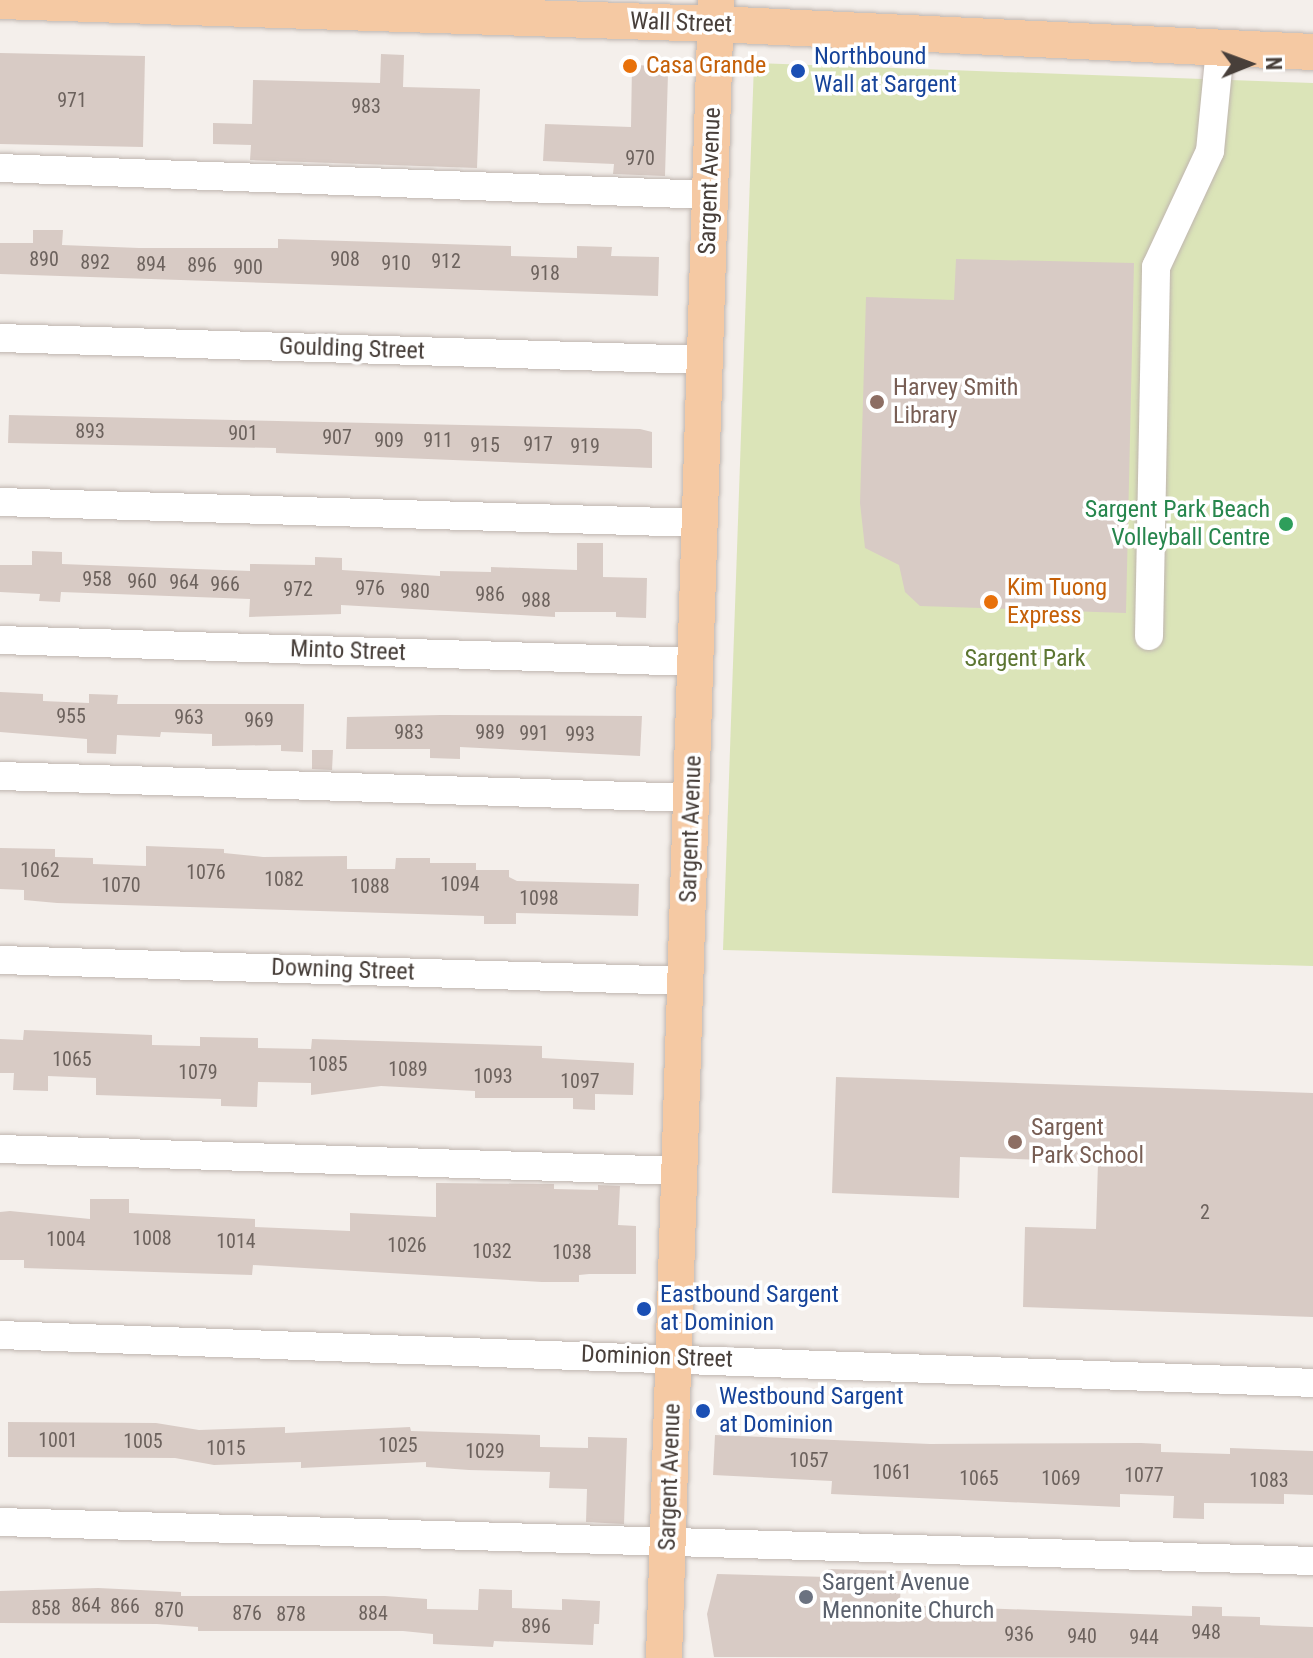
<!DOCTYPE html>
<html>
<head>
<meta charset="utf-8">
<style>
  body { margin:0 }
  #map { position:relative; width:1313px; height:1658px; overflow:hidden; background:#f4efeb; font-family:"Roboto Condensed",sans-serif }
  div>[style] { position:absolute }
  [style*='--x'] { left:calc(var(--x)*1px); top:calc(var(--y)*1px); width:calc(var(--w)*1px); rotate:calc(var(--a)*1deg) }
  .green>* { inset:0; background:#dbe4b8 }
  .building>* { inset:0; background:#d8cbc5 }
  .roads { filter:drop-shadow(0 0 2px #bfb5af) drop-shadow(0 0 2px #bfb5af) }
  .minor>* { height:28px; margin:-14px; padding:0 14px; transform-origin:14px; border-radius:14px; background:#fff }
  .major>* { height:36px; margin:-18px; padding:0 18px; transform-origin:18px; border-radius:18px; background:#f5c9a3 }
  .dots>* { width:22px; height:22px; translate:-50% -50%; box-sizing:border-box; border:4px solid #fff; border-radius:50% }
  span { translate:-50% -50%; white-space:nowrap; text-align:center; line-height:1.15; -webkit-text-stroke:7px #fff; paint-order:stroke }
  .number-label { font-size:20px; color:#6c625d }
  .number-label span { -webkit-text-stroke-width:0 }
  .street-label { font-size:24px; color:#483f3a }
  .transit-label { font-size:24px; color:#164399 }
  .left { translate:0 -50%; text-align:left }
  .food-label { font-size:24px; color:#c56008 }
  .education-label { font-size:24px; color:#785e54 }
  .leisure-label { font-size:24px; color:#27864d }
  .right { translate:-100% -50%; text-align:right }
  .park-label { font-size:24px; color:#5c7532 }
  .worship-label { font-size:24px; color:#5b616d }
  .north { position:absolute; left:1209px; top:24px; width:80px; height:80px; -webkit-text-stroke:6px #fff; paint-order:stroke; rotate:89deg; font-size:22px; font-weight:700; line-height:32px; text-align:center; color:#483f3a }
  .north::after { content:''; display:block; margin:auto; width:28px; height:36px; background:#483f3a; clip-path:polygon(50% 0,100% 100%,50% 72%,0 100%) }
</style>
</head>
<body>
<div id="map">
  <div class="green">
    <i style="clip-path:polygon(754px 63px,1313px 83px,1313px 966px,723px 950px)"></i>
  </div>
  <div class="building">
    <i style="clip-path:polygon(0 53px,145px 56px,143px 147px,0 144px)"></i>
    <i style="clip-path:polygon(381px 54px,404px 55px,403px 87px,480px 89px,477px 168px,250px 160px,251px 145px,213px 144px,213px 123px,252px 124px,253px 80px,380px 83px)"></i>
    <i style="clip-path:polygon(632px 65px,660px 66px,660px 73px,668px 73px,665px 176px,613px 174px,614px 164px,543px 161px,545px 124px,631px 127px)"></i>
    <i style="clip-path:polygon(33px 230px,63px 230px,62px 245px,139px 248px,278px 248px,278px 239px,313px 240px,511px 246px,511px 256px,577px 258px,577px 246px,612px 247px,611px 256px,659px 257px,658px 296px,0 274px,0 243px,33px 243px)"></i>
    <i style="clip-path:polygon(956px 259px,1134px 263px,1126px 613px,920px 606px,905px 592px,899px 565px,865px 548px,860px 503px,866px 297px,954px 300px)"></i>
    <i style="clip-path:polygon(9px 415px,640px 429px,652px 432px,652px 468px,276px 453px,276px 448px,8px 443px)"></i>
    <i style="clip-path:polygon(577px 543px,603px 543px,603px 577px,647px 578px,646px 618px,616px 617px,616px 612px,555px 612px,555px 617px,341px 605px,341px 614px,249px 617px,250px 599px,61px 592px,60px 602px,39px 601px,40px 594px,0 592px,0 565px,32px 565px,32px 551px,62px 552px,62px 564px,250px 571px,250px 564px,315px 565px,315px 557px,342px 558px,342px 570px,440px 576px,440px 571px,491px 572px,491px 567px,577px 570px)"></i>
    <i style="clip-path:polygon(0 692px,43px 694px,43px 701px,89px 703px,89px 694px,118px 695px,117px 704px,304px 704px,303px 752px,281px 751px,281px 745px,212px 746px,212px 734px,161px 732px,160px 737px,117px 735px,116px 754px,87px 753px,87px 739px,0 732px)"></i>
    <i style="clip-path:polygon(441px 715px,642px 716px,640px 756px,460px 747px,460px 759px,430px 758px,430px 749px,346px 749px,347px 717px)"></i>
    <i style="clip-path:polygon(312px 750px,333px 750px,332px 770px,312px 769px)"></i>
    <i style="clip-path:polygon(146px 846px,224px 849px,224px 853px,263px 857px,347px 856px,347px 869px,395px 869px,396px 858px,430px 858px,430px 863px,476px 863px,476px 870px,509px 870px,509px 877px,517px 881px,639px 884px,638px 916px,516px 913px,516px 924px,484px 924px,484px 916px,57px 903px,24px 900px,24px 890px,0 889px,0 848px,55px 849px,55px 857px,93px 858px,93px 864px,146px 866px)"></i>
    <i style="clip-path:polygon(24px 1030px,152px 1035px,152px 1045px,200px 1046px,200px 1037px,258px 1038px,258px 1048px,311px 1049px,312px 1039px,542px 1046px,542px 1058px,634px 1063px,633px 1095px,595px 1094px,595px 1110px,573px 1109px,573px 1098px,475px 1098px,475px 1091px,381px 1086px,311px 1095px,311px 1083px,258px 1082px,257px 1107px,221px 1106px,221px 1099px,96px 1095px,96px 1078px,48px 1076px,48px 1091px,13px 1090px,14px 1073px,0 1073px,0 1039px,23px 1040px)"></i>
    <i style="clip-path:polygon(836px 1077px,1313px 1093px,1313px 1317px,1023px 1307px,1025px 1227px,1096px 1229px,1098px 1162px,960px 1157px,959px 1198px,832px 1193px)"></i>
    <i style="clip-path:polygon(436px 1183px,554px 1184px,554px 1189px,598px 1190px,598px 1185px,620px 1186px,618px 1225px,636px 1226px,636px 1274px,589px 1274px,579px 1275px,579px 1282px,542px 1282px,253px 1265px,252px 1275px,24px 1268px,24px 1260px,0 1260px,0 1212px,10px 1211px,90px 1219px,90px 1199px,129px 1199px,129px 1213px,255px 1219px,255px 1227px,350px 1231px,350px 1213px,436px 1217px)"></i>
    <i style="clip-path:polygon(8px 1422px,156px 1423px,199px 1430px,285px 1427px,285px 1433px,410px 1427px,411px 1431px,540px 1435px,540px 1447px,588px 1448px,588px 1437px,627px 1438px,624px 1524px,586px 1522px,587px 1489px,549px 1488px,550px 1472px,469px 1470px,426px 1467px,426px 1462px,301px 1468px,301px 1462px,214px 1465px,175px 1458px,8px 1457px)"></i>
    <i style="clip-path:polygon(715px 1435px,930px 1444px,1141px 1443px,1161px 1444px,1161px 1452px,1230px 1454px,1230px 1448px,1313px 1451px,1313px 1495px,1284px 1494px,1284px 1504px,1204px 1503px,1204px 1519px,1173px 1518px,1174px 1496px,1120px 1494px,1120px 1507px,831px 1494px,832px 1481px,713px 1475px)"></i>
    <i style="clip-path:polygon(828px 1569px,901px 1571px,900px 1605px,1192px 1616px,1192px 1606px,1222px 1607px,1222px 1616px,1260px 1617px,1260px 1625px,1313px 1627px,1313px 1658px,714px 1657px,707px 1614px,717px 1574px,828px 1577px)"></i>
    <i style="clip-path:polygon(98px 1588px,181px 1592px,181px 1596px,385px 1596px,427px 1599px,427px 1609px,478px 1610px,479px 1589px,512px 1590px,512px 1608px,562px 1610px,562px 1599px,600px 1601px,599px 1624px,594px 1624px,593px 1645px,494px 1641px,493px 1647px,433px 1644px,433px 1634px,403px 1631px,198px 1631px,198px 1627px,157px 1624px,0 1623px,0 1591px)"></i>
  </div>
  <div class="roads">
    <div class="minor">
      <i style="--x:0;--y:168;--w:711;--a:2.18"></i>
      <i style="--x:0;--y:338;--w:705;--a:1.79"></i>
      <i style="--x:0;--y:502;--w:701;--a:1.72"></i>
      <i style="--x:1149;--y:636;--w:369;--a:-88.9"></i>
      <i style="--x:1156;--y:267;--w:128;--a:-65"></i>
      <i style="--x:1210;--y:151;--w:102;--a:-84.4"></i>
      <i style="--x:0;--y:640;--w:696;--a:1.81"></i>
      <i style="--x:0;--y:776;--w:692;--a:1.82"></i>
      <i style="--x:0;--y:960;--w:687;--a:1.75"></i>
      <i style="--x:0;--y:1149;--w:681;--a:1.85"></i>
      <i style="--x:0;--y:1335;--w:1314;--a:2.09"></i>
      <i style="--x:0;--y:1522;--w:1314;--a:1.7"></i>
    </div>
    <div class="major">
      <i style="--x:0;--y:1;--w:715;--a:1.84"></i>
      <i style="--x:715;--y:24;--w:599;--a:2.68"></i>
      <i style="--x:664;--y:1658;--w:1659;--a:-88.2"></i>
    </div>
  </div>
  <div class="dots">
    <i style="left:630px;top:66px;background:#e8710a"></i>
    <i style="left:798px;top:71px;background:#1a4fb4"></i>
    <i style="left:877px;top:402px;background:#8d6e63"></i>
    <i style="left:1286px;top:524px;background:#2e9e5b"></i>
    <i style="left:991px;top:602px;background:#e8710a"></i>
    <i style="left:1015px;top:1142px;background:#8d6e63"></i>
    <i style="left:644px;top:1309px;background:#1a4fb4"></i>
    <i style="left:703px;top:1411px;background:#1a4fb4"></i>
    <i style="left:806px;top:1597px;background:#6b7280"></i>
  </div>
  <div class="number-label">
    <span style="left:72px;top:100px">971</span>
    <span style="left:366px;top:106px">983</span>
    <span style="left:640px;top:158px">970</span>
    <span style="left:44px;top:259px">890</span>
    <span style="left:345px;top:259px">908</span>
    <span style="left:446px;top:261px">912</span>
    <span style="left:95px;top:262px">892</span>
    <span style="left:396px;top:263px">910</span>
    <span style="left:151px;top:264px">894</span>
    <span style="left:202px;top:265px">896</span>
    <span style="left:248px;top:267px">900</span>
    <span style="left:545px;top:273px">918</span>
    <span style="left:90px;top:431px">893</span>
    <span style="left:243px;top:433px">901</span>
    <span style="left:337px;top:437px">907</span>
    <span style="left:389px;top:440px">909</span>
    <span style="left:438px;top:440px">911</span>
    <span style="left:538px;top:444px">917</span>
    <span style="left:485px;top:445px">915</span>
    <span style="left:585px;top:446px">919</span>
    <span style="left:97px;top:579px">958</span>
    <span style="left:142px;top:581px">960</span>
    <span style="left:184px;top:582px">964</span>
    <span style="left:225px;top:584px">966</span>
    <span style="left:370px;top:588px">976</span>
    <span style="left:298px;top:589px">972</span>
    <span style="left:415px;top:591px">980</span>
    <span style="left:490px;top:594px">986</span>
    <span style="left:536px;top:600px">988</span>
    <span style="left:71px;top:716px">955</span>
    <span style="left:189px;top:717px">963</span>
    <span style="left:259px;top:720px">969</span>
    <span style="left:409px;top:732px">983</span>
    <span style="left:490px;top:732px">989</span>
    <span style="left:534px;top:733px">991</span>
    <span style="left:580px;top:734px">993</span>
    <span style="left:40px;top:870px">1062</span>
    <span style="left:206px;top:872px">1076</span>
    <span style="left:284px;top:879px">1082</span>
    <span style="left:460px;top:884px">1094</span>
    <span style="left:121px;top:885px">1070</span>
    <span style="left:370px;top:886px">1088</span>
    <span style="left:539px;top:898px">1098</span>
    <span style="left:72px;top:1059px">1065</span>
    <span style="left:328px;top:1064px">1085</span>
    <span style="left:408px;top:1069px">1089</span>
    <span style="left:198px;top:1072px">1079</span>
    <span style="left:493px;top:1076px">1093</span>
    <span style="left:580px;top:1081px">1097</span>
    <span style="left:1205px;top:1212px">2</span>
    <span style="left:152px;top:1238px">1008</span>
    <span style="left:66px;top:1239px">1004</span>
    <span style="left:236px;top:1241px">1014</span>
    <span style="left:407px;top:1245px">1026</span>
    <span style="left:492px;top:1251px">1032</span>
    <span style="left:572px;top:1252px">1038</span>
    <span style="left:58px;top:1440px">1001</span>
    <span style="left:143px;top:1441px">1005</span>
    <span style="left:398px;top:1445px">1025</span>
    <span style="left:226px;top:1448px">1015</span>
    <span style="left:485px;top:1451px">1029</span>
    <span style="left:809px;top:1460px">1057</span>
    <span style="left:892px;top:1472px">1061</span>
    <span style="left:1144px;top:1475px">1077</span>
    <span style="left:979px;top:1478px">1065</span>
    <span style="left:1061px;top:1478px">1069</span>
    <span style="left:1269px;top:1480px">1083</span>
    <span style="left:86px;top:1605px">864</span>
    <span style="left:125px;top:1606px">866</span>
    <span style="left:46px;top:1608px">858</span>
    <span style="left:169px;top:1610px">870</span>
    <span style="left:247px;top:1613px">876</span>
    <span style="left:373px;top:1613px">884</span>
    <span style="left:291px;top:1614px">878</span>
    <span style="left:536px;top:1626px">896</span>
    <span style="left:1206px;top:1632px">948</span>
    <span style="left:1019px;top:1634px">936</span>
    <span style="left:1082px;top:1636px">940</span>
    <span style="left:1144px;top:1637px">944</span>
  </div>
  <div class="street-label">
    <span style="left:681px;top:23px;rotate:2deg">Wall Street</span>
    <span style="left:710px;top:181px;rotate:-88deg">Sargent Avenue</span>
    <span style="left:352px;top:349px;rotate:2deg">Goulding Street</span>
    <span style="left:348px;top:651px;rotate:2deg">Minto Street</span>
    <span style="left:691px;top:829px;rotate:-88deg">Sargent Avenue</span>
    <span style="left:343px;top:970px;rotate:2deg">Downing Street</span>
    <span style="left:657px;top:1357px;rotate:2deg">Dominion Street</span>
    <span style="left:670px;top:1477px;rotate:-88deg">Sargent Avenue</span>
  </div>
  <div class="transit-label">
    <span class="left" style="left:814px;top:71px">Northbound<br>Wall at Sargent</span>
    <span class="left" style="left:660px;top:1309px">Eastbound Sargent<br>at Dominion</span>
    <span class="left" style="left:719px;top:1411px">Westbound Sargent<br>at Dominion</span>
  </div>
  <div class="food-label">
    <span class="left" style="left:646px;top:66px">Casa Grande</span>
    <span class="left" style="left:1007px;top:602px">Kim Tuong<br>Express</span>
  </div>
  <div class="education-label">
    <span class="left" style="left:893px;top:402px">Harvey Smith<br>Library</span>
    <span class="left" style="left:1031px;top:1142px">Sargent<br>Park School</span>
  </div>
  <div class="leisure-label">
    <span class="right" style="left:1270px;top:524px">Sargent Park Beach<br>Volleyball Centre</span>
  </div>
  <div class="park-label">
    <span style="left:1025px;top:659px">Sargent Park</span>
  </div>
  <div class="worship-label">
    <span class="left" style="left:822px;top:1597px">Sargent Avenue<br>Mennonite Church</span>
  </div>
  <div class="north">N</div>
</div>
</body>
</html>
